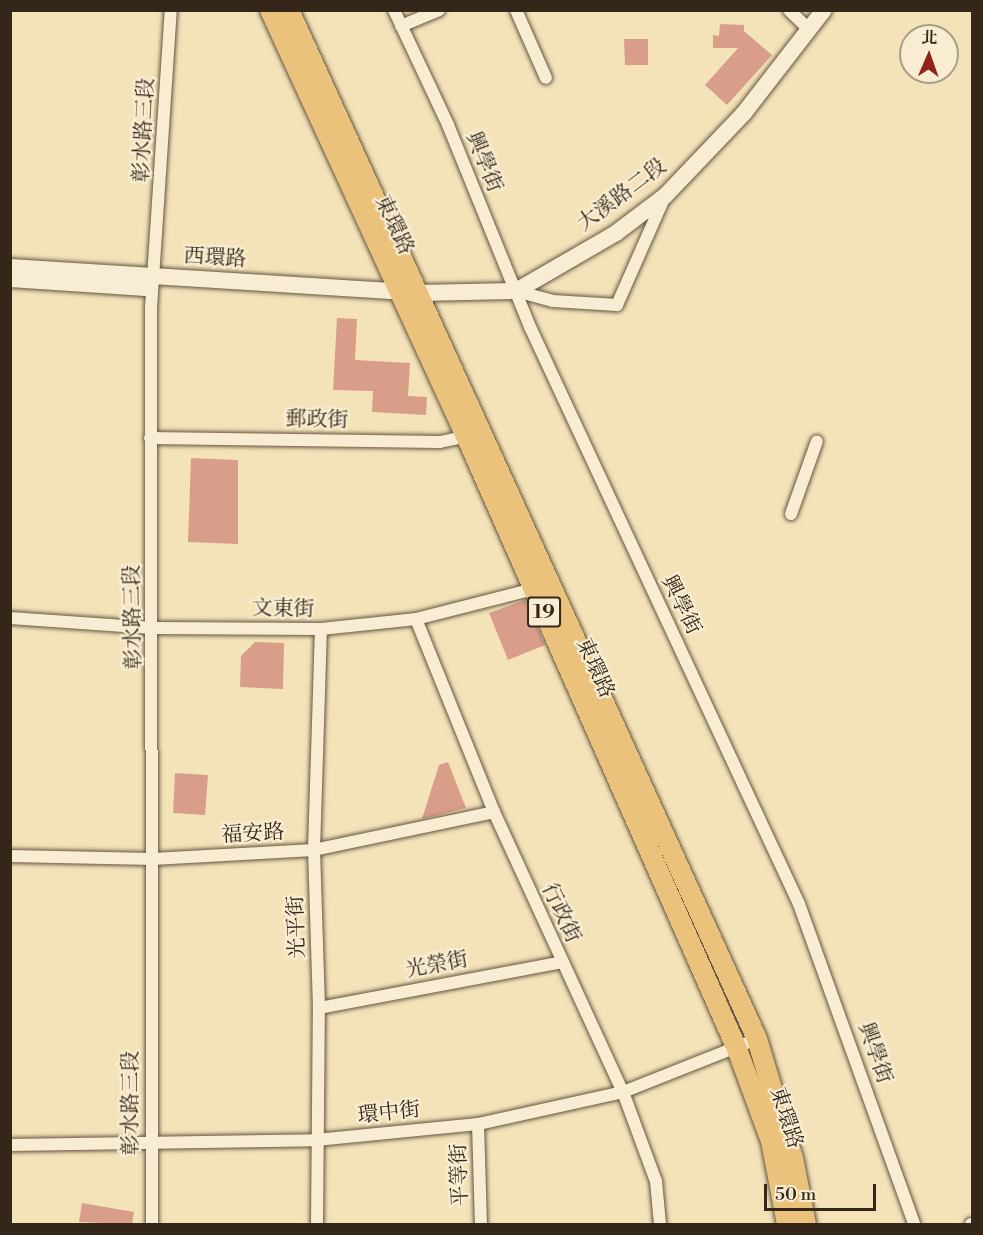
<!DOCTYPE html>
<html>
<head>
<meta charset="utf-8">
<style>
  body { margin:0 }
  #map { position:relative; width:983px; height:1235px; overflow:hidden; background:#f4e3b9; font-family:"Libre Bodoni","Noto Serif TC",serif }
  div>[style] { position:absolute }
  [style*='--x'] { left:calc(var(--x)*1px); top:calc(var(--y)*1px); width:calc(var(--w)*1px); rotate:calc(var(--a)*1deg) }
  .building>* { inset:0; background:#d99e89 }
  .roads { filter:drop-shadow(0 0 2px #645541) drop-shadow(0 0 2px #645541) }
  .minor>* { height:12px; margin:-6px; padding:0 6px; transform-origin:6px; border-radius:6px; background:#f8edd2 }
  .secondary>* { height:16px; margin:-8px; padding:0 8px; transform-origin:8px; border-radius:8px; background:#f8edd2 }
  .primary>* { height:20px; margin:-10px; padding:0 10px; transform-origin:10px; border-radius:10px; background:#eac27c }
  span { translate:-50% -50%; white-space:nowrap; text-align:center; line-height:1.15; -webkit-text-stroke:4.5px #f8edd2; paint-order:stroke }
  .shield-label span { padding:2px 4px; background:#f8edd2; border:2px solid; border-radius:4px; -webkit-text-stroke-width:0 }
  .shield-label { font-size:20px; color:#342619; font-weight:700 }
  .street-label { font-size:21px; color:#342619 }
  .frame { position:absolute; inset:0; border:12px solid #342619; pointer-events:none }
  .north { position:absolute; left:899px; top:24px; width:60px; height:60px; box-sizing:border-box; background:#f8edd2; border:2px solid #aa9d88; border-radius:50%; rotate:2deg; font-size:16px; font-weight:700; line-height:24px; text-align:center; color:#342619 }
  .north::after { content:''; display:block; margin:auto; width:21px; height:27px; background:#8f2418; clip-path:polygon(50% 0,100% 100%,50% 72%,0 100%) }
  .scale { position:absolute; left:764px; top:1184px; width:112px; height:27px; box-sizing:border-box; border:3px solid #342619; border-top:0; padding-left:8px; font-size:18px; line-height:21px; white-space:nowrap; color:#342619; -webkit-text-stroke:4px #f8edd2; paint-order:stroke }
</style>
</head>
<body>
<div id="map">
  <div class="building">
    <i style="clip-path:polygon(720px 24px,744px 25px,744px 31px,772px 55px,727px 105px,705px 85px,738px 48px,713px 48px,713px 35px,719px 36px)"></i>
    <i style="clip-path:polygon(624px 39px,648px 39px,648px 65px,625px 65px)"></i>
    <i style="clip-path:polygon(337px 318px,357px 319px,355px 360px,410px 363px,408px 396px,427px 397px,426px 415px,372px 412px,373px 391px,333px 390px)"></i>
    <i style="clip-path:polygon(191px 458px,238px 460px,238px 544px,188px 542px)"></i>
    <i style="clip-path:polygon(525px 600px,545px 645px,508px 660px,489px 613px)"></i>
    <i style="clip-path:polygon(255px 642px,284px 643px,283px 689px,240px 687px,241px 656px)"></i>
    <i style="clip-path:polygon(448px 762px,466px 808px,422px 819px,439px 765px)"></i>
    <i style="clip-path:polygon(175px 773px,208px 775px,205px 815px,173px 813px)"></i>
    <i style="clip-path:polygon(82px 1203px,134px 1212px,132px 1224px,79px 1222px)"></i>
  </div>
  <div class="roads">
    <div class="minor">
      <i style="--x:394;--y:10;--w:127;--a:64.8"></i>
      <i style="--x:448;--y:125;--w:220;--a:67.9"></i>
      <i style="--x:531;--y:329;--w:634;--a:65.01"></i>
      <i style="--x:799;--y:904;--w:340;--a:70.2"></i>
      <i style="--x:516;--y:10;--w:74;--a:66.2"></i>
      <i style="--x:789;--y:10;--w:28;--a:44"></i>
      <i style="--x:401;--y:26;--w:41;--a:-22.8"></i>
      <i style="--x:516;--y:291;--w:38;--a:15"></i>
      <i style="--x:553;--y:301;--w:64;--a:3.6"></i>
      <i style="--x:617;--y:305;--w:119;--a:-66.2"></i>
      <i style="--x:150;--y:438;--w:290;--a:0.8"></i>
      <i style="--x:440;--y:442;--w:33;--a:-12"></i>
      <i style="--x:791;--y:514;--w:77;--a:-70.4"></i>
      <i style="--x:10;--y:618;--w:143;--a:4"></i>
      <i style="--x:153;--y:628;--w:168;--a:0.3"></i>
      <i style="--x:321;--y:629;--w:96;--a:-6"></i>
      <i style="--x:416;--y:619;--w:126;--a:-14.3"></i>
      <i style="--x:416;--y:619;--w:208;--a:68"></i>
      <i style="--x:494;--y:812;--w:308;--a:65.3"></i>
      <i style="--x:623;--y:1092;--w:95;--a:69.7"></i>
      <i style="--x:656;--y:1181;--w:43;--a:84.7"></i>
      <i style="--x:10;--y:856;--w:143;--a:1.2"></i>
      <i style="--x:153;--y:859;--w:161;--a:-3.2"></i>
      <i style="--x:314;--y:850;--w:184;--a:-11.9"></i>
      <i style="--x:319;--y:1008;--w:247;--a:-10.7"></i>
      <i style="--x:478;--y:1124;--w:100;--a:88.3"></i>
      <i style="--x:10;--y:1145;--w:306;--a:-0.9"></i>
      <i style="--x:316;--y:1140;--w:163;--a:-5.6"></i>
      <i style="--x:478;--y:1124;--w:148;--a:-12.4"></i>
      <i style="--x:623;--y:1092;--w:144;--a:-21.6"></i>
      <i style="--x:152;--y:1224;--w:916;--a:-90.06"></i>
      <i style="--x:151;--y:308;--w:299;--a:-86.2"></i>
      <i style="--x:317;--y:1224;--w:216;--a:-89.5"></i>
      <i style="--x:319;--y:1008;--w:158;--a:-91.8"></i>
      <i style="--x:314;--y:850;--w:221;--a:-88.2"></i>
      <i style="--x:971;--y:1224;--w:1;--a:0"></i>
    </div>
    <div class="secondary">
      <i style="--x:10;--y:267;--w:409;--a:3.6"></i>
      <i style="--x:418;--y:293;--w:98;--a:-1.2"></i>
      <i style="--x:516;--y:291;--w:116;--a:-30.1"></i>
      <i style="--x:616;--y:233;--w:61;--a:-37.1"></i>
      <i style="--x:665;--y:196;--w:115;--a:-46.4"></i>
      <i style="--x:744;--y:113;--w:130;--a:-52.2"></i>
      <i style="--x:10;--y:279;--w:136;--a:3.8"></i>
    </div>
    <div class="primary">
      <i style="--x:270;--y:10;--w:471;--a:65.3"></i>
      <i style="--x:467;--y:438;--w:668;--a:66.16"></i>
      <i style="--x:737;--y:1049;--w:98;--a:69.7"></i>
      <i style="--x:771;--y:1141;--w:85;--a:79.1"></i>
      <i style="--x:289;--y:10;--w:1130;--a:65.54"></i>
      <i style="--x:757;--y:1039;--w:124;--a:73.2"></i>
      <i style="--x:793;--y:1158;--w:67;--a:78.9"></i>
    </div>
  </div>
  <div class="shield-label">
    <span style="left:544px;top:612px">19</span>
  </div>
  <div class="street-label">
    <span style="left:144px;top:130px;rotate:-87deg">彰水路三段</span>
    <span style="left:484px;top:162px;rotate:68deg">興學街</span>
    <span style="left:622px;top:195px;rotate:-37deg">大溪路二段</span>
    <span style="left:394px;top:225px;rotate:65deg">東環路</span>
    <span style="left:215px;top:258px;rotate:3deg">西環路</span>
    <span style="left:317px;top:420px;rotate:1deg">郵政街</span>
    <span style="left:681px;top:605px;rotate:64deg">興學街</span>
    <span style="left:283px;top:609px;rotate:1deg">文東街</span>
    <span style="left:133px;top:617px;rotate:-91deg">彰水路三段</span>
    <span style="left:595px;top:668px;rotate:66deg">東環路</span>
    <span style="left:253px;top:834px;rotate:-3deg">福安路</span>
    <span style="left:561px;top:913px;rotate:65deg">行政街</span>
    <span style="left:297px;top:927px;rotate:-92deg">光平街</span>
    <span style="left:437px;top:965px;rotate:-11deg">光榮街</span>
    <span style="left:875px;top:1053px;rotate:71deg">興學街</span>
    <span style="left:131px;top:1103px;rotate:-90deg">彰水路三段</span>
    <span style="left:389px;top:1113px;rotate:-6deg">環中街</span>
    <span style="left:786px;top:1118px;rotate:72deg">東環路</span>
    <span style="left:460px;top:1175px;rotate:-92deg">平等街</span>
  </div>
  <div class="frame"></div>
  <div class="north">北</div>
  <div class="scale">50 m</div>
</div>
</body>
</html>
